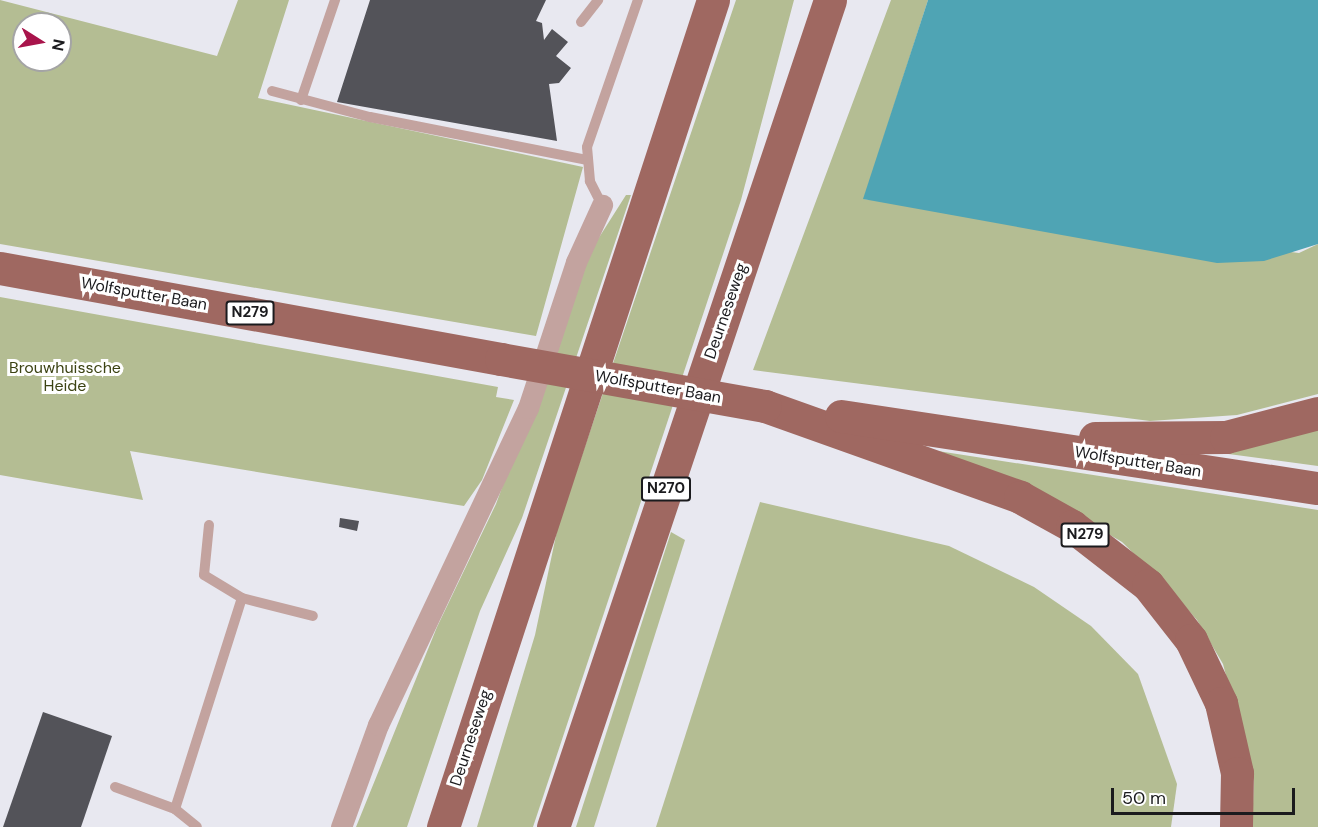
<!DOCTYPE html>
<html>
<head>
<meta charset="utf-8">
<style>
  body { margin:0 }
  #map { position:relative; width:1318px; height:827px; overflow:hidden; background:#e8e8f0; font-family:"DM Sans",sans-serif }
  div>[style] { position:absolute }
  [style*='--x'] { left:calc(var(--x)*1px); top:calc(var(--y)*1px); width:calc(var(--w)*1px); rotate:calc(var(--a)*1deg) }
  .green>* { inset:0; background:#b4bd93 }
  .water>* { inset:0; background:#4fa4b4 }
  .building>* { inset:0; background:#535359 }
  .lane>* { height:10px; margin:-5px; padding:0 5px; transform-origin:5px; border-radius:5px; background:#c3a39f }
  .street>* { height:21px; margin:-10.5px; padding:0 10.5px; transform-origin:10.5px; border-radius:10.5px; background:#c3a39f }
  .primary>* { height:33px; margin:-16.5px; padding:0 16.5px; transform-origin:16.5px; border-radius:16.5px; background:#9f6861 }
  .primary-bridge>* { height:33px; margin:-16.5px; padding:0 16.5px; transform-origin:16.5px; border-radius:16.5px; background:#9f6861 }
  span { translate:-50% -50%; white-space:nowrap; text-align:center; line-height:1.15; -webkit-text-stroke:6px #fff; paint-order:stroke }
  .shield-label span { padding:2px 4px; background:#fff; border:2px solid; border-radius:4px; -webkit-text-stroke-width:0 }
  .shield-label { font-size:15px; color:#1b1b1e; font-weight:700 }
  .street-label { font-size:16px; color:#1b1b1e }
  .park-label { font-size:16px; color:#3c4313 }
  .north { position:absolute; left:12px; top:12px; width:60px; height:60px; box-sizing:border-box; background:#fff; border:2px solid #a4a4a5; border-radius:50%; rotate:101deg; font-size:16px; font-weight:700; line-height:24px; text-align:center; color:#1b1b1e }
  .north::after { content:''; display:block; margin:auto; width:21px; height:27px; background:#a8144b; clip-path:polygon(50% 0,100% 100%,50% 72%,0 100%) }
  .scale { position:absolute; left:1111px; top:788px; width:184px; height:27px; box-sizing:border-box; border:3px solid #1b1b1e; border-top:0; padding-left:8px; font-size:18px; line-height:21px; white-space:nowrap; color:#1b1b1e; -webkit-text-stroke:4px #fff; paint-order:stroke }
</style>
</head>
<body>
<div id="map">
  <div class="green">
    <i style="clip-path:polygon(evenodd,0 0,217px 56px,238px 0,289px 0,258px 98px,583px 167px,536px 336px,0 244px,0 0,24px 24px,60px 24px,60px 60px,24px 60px,24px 24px)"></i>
    <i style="clip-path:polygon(736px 0,794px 0,741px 200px,533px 827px,477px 827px,535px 635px,558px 526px)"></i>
    <i style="clip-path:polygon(891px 0,928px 0,864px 199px,1299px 253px,1318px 244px,1318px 394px,1237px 415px,1150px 421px,753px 370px)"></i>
    <i style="clip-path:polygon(626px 195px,631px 195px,522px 518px,480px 611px,407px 827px,356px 827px,437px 627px,496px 504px,586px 258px)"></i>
    <i style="clip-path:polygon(0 297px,498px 387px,496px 397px,514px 400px,482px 480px,464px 506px,130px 451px,143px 500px,0 475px)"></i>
    <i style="clip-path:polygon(1318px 427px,1318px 466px,1183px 448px)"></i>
    <i style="clip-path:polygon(938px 451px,1318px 510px,1318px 827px,1252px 827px,1254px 781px,1223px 664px,1197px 620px,1166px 585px,1122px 542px,1027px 486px)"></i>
    <i style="clip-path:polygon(760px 502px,949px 546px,1034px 587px,1091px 626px,1138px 674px,1177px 784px,1171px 827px,656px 827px)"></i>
    <i style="clip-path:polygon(671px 532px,685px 540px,594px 827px,576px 827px)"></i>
  </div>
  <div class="water">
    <i style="clip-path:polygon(928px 0,1318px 0,1318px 244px,1264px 261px,1217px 263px,863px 199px)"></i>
  </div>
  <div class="building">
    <i style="clip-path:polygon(370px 0,546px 0,536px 21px,542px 23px,544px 40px,552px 29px,568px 42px,556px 56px,571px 68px,559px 83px,549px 84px,557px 141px,337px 102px)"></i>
    <i style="clip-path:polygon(340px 518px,359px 521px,357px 531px,339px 527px)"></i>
    <i style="clip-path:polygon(43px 712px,112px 736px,81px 827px,3px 827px)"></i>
  </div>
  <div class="lane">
    <i style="--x:581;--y:22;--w:28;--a:-52"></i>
    <i style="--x:272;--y:91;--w:101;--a:14.9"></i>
    <i style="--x:370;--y:117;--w:222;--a:11.2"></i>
    <i style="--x:301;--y:100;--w:106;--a:-71.2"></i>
    <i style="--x:602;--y:205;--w:27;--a:-117"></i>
    <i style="--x:590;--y:181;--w:34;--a:-95"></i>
    <i style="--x:587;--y:147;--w:156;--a:-70.9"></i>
    <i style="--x:209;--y:525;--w:50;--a:95.7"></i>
    <i style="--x:204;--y:575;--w:44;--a:31.2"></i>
    <i style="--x:242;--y:598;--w:73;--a:14.2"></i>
    <i style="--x:115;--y:787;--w:64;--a:20.1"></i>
    <i style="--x:175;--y:809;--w:28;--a:39"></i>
    <i style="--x:175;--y:809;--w:221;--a:-72.4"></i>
  </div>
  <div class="street">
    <i style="--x:341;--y:827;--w:109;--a:-70.1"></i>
    <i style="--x:378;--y:725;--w:351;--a:-64.7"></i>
    <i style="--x:528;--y:408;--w:154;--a:-71.8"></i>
    <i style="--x:576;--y:262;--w:63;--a:-65.5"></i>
  </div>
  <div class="primary">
    <i style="--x:0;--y:268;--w:509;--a:10.29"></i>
    <i style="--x:765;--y:406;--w:271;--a:19.6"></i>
    <i style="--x:1020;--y:497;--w:60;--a:29.1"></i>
    <i style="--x:1072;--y:526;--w:96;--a:37.8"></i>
    <i style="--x:1148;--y:585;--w:70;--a:52"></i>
    <i style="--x:1191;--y:640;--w:70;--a:64.5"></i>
    <i style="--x:1221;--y:703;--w:72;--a:77.1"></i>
    <i style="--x:1237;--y:773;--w:54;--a:91.1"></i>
    <i style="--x:841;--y:416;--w:482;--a:8.6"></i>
    <i style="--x:1095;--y:438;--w:131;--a:-0.4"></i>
    <i style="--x:1226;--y:437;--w:95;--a:-14.6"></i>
    <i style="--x:443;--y:827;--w:870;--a:-71.92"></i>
    <i style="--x:553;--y:827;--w:872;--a:-71.48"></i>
  </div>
  <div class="primary-bridge">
    <i style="--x:501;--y:359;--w:268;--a:10.1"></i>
  </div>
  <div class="shield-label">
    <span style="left:250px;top:313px">N279</span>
    <span style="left:666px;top:489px">N270</span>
    <span style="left:1085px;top:535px">N279</span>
  </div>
  <div class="street-label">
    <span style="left:144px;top:294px;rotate:10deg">Wolfsputter Baan</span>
    <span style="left:726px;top:311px;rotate:-71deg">Deurneseweg</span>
    <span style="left:658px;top:387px;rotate:10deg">Wolfsputter Baan</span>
    <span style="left:1138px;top:462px;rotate:9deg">Wolfsputter Baan</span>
    <span style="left:471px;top:738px;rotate:-72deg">Deurneseweg</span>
  </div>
  <div class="park-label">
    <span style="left:65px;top:377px">Brouwhuissche<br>Heide</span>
  </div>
  <div class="north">N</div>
  <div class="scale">50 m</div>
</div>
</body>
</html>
